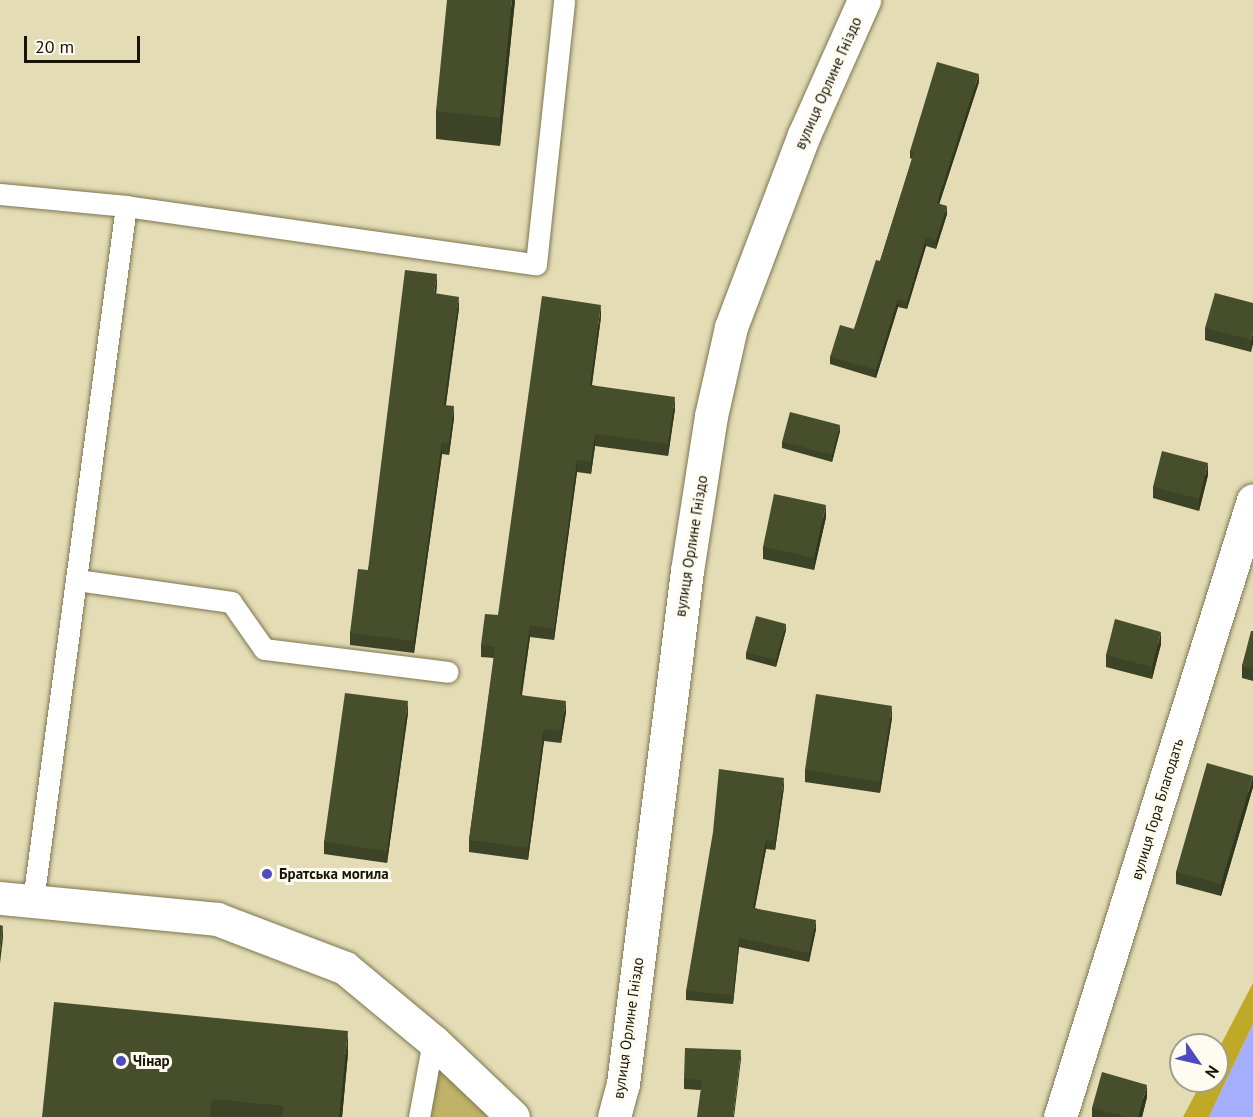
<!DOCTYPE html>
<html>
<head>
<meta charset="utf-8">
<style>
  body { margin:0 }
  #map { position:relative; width:1253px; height:1117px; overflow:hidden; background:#e3dcb4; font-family:"PT Sans",sans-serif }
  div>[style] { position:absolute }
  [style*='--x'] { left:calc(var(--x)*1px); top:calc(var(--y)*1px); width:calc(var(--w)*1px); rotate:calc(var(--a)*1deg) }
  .green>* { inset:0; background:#c0b266 }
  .forest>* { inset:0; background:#bfa927 }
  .water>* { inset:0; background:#a5aefc }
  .roads { filter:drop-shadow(0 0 2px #7d7652) drop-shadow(0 0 2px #7d7652) }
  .lane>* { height:21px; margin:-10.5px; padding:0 10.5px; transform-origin:10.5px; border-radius:10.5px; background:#fff }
  .street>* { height:33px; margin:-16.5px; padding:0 16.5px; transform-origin:16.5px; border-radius:16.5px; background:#fff }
  .wall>* { inset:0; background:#3c4326 }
  .shaded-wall>* { inset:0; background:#31371f }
  .building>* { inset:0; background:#464e2c }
  .dots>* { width:16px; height:16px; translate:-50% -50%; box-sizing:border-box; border:3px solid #fefcf0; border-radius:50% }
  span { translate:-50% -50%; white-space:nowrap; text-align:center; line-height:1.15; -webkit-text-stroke:6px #fefcf0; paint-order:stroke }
  .street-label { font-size:15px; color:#171406 }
  .poi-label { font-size:15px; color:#171406; font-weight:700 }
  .left { translate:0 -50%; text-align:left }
  .north { position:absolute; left:1169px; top:1033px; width:60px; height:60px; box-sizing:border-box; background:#fefcf0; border:2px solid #a29f92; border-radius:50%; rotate:124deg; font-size:16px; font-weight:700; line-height:24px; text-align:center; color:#171406 }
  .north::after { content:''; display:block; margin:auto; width:21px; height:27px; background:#4e4ac1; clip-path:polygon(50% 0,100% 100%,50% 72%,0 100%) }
  .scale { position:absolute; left:24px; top:36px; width:116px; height:27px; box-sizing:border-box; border:3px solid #171406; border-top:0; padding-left:8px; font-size:18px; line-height:21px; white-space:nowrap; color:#171406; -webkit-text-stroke:4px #fefcf0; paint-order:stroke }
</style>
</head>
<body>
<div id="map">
  <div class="green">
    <i style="clip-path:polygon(433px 1041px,513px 1117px,419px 1117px)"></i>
  </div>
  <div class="forest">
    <i style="clip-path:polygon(1253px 983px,1253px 1024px,1209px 1117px,1183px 1117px,1202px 1081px,1217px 1081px,1217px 1052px)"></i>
  </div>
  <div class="water">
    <i style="clip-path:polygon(1253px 1024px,1253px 1117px,1209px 1117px)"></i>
  </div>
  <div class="roads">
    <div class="lane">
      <i style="--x:0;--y:194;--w:127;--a:5.4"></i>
      <i style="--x:126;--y:206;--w:414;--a:8.1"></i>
      <i style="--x:536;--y:264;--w:265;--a:-83.9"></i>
      <i style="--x:77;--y:580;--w:156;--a:8.1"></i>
      <i style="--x:231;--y:602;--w:57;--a:54.9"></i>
      <i style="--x:264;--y:649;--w:185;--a:7.1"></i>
      <i style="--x:33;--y:901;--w:701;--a:-82.38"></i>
      <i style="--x:419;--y:1117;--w:77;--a:-79.6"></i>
    </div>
    <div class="street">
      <i style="--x:0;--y:898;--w:218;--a:5.5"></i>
      <i style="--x:217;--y:919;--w:137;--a:20.9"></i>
      <i style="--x:345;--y:968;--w:114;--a:39.7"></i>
      <i style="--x:433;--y:1041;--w:110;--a:43.5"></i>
      <i style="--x:614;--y:1117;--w:34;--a:-75"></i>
      <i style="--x:623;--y:1084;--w:517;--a:-82.89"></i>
      <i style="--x:687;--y:571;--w:157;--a:-81.2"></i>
      <i style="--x:711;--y:416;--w:91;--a:-77.3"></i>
      <i style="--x:731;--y:327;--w:205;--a:-69.2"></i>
      <i style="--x:804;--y:135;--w:148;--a:-66"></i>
      <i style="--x:1060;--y:1117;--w:646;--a:-72.63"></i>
    </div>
  </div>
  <div class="wall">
    <i style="clip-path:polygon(515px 0,500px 146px,436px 139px,436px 111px)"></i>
    <i style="clip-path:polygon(979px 82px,939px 204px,947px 214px,936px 249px,926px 246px,907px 309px,898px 307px,876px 378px,830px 364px,830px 357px,854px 329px,880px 261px,912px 159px,910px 158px,910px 151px)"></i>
    <i style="clip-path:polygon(437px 286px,436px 294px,459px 308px,446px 405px,454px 418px,449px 455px,442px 454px,414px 653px,350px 645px,350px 633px,368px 570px)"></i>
    <i style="clip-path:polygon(1253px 303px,1251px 352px,1205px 340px,1205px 328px)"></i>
    <i style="clip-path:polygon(601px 317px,592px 385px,675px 409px,668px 456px,595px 446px,591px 474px,577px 472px,554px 640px,530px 637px,522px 695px,566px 712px,561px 743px,544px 741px,528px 860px,469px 852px,469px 840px,494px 658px,481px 657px,481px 645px,498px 615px)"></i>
    <i style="clip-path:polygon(840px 431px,832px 462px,782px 448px,782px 442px)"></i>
    <i style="clip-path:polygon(1208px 475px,1199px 511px,1153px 498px,1153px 487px)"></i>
    <i style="clip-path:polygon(826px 517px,814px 570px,763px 559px,763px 547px)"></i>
    <i style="clip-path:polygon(786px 630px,776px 667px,746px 659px,746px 653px)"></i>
    <i style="clip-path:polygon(1253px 631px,1253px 681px,1242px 678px,1242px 666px)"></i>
    <i style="clip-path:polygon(1161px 644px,1152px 679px,1106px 667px,1106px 655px)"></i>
    <i style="clip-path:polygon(408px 713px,387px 863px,324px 854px,324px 842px)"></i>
    <i style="clip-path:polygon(892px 718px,880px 793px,805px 782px,805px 770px)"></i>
    <i style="clip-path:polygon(784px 787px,775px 850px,766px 849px,755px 908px,816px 929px,809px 962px,739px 947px,733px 1004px,686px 1000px,686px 991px)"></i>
    <i style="clip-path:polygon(1253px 787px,1221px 896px,1176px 884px,1176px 872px)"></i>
    <i style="clip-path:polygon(348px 1053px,342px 1117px,42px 1117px)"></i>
    <i style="clip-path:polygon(741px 1059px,700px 1090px,684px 1089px,684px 1079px)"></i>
    <i style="clip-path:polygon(1147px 1097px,1142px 1117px,1092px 1117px,1092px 1108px)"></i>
  </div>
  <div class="shaded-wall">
    <i style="clip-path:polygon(512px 0,515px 0,500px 146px,500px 118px)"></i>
    <i style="clip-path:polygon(979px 74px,979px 82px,937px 211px,937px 203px)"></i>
    <i style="clip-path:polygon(947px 206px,947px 214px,936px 249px,936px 241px)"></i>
    <i style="clip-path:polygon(926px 238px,926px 246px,907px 309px,907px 302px)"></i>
    <i style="clip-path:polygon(437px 274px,437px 286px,434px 305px,434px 293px)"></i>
    <i style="clip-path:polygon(459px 297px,459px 308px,444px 417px,444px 405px)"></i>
    <i style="clip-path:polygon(898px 299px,898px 307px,876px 378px,876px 370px)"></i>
    <i style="clip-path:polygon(601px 305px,601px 317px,590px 397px,590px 385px)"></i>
    <i style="clip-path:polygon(1253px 333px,1253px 344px,1251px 352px,1251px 340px)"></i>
    <i style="clip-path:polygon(675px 397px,675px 409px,668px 456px,668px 444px)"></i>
    <i style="clip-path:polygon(454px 406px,454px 418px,449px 455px,449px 443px)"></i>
    <i style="clip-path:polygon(840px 425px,840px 431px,832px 462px,832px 455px)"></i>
    <i style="clip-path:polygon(595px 434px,595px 446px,591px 474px,591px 462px)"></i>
    <i style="clip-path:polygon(442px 442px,442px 454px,414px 653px,414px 641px)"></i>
    <i style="clip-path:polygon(577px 460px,577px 472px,554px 640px,554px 629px)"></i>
    <i style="clip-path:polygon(1208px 463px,1208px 475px,1199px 511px,1199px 499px)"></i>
    <i style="clip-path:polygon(826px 505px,826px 517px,814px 570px,814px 558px)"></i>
    <i style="clip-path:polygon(786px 624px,786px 630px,776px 667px,776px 660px)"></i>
    <i style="clip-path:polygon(530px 625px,530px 637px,520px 706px,520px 695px)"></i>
    <i style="clip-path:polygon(1161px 632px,1161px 644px,1152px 679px,1152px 667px)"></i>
    <i style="clip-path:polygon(408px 701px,408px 713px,387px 863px,387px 851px)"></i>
    <i style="clip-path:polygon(566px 701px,566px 712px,561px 743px,561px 731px)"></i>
    <i style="clip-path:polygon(892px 706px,892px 718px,880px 793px,880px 782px)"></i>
    <i style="clip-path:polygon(544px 729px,544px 741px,528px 860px,528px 848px)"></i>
    <i style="clip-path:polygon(1253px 776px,1253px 787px,1221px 896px,1221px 884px)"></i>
    <i style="clip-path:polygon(784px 778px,784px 787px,775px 850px,775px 841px)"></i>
    <i style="clip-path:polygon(766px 840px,766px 849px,753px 917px,753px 908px)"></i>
    <i style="clip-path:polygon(816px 920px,816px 929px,809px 962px,809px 953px)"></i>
    <i style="clip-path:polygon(3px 926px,3px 938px,0 963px,0 951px)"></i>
    <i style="clip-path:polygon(739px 938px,739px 947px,733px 1004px,733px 995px)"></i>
    <i style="clip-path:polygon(348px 1031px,348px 1053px,342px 1117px,339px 1117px)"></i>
    <i style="clip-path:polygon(741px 1050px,741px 1059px,734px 1117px,733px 1117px)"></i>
    <i style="clip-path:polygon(1147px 1085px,1147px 1097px,1142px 1117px,1138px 1117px)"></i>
  </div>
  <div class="building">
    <i style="clip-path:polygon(447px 0,512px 0,500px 118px,436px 111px)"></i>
    <i style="clip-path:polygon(937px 62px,979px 74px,937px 203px,947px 206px,936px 241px,926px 238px,907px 302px,898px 299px,876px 370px,830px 357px,840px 325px,854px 329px,876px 260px,880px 261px,914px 152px,910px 151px)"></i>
    <i style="clip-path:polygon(405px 270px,437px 274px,434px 293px,459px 297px,444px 405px,454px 406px,449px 443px,442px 442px,414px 641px,350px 633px,358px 569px,368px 570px)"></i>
    <i style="clip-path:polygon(1215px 293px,1253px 303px,1253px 333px,1251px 340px,1205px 328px)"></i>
    <i style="clip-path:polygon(542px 296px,601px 305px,590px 385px,675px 397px,668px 444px,595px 434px,591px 462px,577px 460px,554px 629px,530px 625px,520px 695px,566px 701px,561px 731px,544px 729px,528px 848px,469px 840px,495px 647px,481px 645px,485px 614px,498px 615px)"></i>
    <i style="clip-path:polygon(790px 412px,840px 425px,832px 455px,782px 442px)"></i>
    <i style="clip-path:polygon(1162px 451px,1208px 463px,1199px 499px,1153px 487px)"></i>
    <i style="clip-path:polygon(774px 494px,826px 505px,814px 558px,763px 547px)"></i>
    <i style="clip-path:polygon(756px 616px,786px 624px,776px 660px,746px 653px)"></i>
    <i style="clip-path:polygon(1115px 619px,1161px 632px,1152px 667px,1106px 655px)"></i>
    <i style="clip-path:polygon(1251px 631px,1253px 631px,1253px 669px,1242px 666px)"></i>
    <i style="clip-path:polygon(345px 693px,408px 701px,387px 851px,324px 842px)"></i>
    <i style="clip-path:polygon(816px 694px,892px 706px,880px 782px,805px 770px)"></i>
    <i style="clip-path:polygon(1207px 763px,1253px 776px,1221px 884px,1176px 872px)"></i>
    <i style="clip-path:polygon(719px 769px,784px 778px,775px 841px,766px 840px,753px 908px,816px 920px,809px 953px,739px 938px,733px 995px,686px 991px,713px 832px)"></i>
    <i style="clip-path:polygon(0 925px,3px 926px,0 951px)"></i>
    <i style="clip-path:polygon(54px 1002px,348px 1031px,339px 1117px,282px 1117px,284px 1106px,212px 1099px,210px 1117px,42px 1117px)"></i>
    <i style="clip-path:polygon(685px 1048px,741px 1050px,733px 1117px,697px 1117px,702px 1080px,684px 1079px)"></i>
    <i style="clip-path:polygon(1102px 1072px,1147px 1085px,1138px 1117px,1127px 1117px,1092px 1108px)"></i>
  </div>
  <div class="dots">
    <i style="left:267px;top:874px;background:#4e4ac1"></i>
    <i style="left:121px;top:1061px;background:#4e4ac1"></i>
  </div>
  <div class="street-label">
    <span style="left:828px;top:83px;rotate:-66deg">вулиця Орлине Гніздо</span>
    <span style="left:691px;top:546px;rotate:-81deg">вулиця Орлине Гніздо</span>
    <span style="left:1157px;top:809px;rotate:-73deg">вулиця Гора Благодать</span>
    <span style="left:628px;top:1028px;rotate:-82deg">вулиця Орлине Гніздо</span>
  </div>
  <div class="poi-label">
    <span class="left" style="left:279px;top:874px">Братська могила</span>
    <span class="left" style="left:133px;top:1061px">Чінар</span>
  </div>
  <div class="north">N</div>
  <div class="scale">20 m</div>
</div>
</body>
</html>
